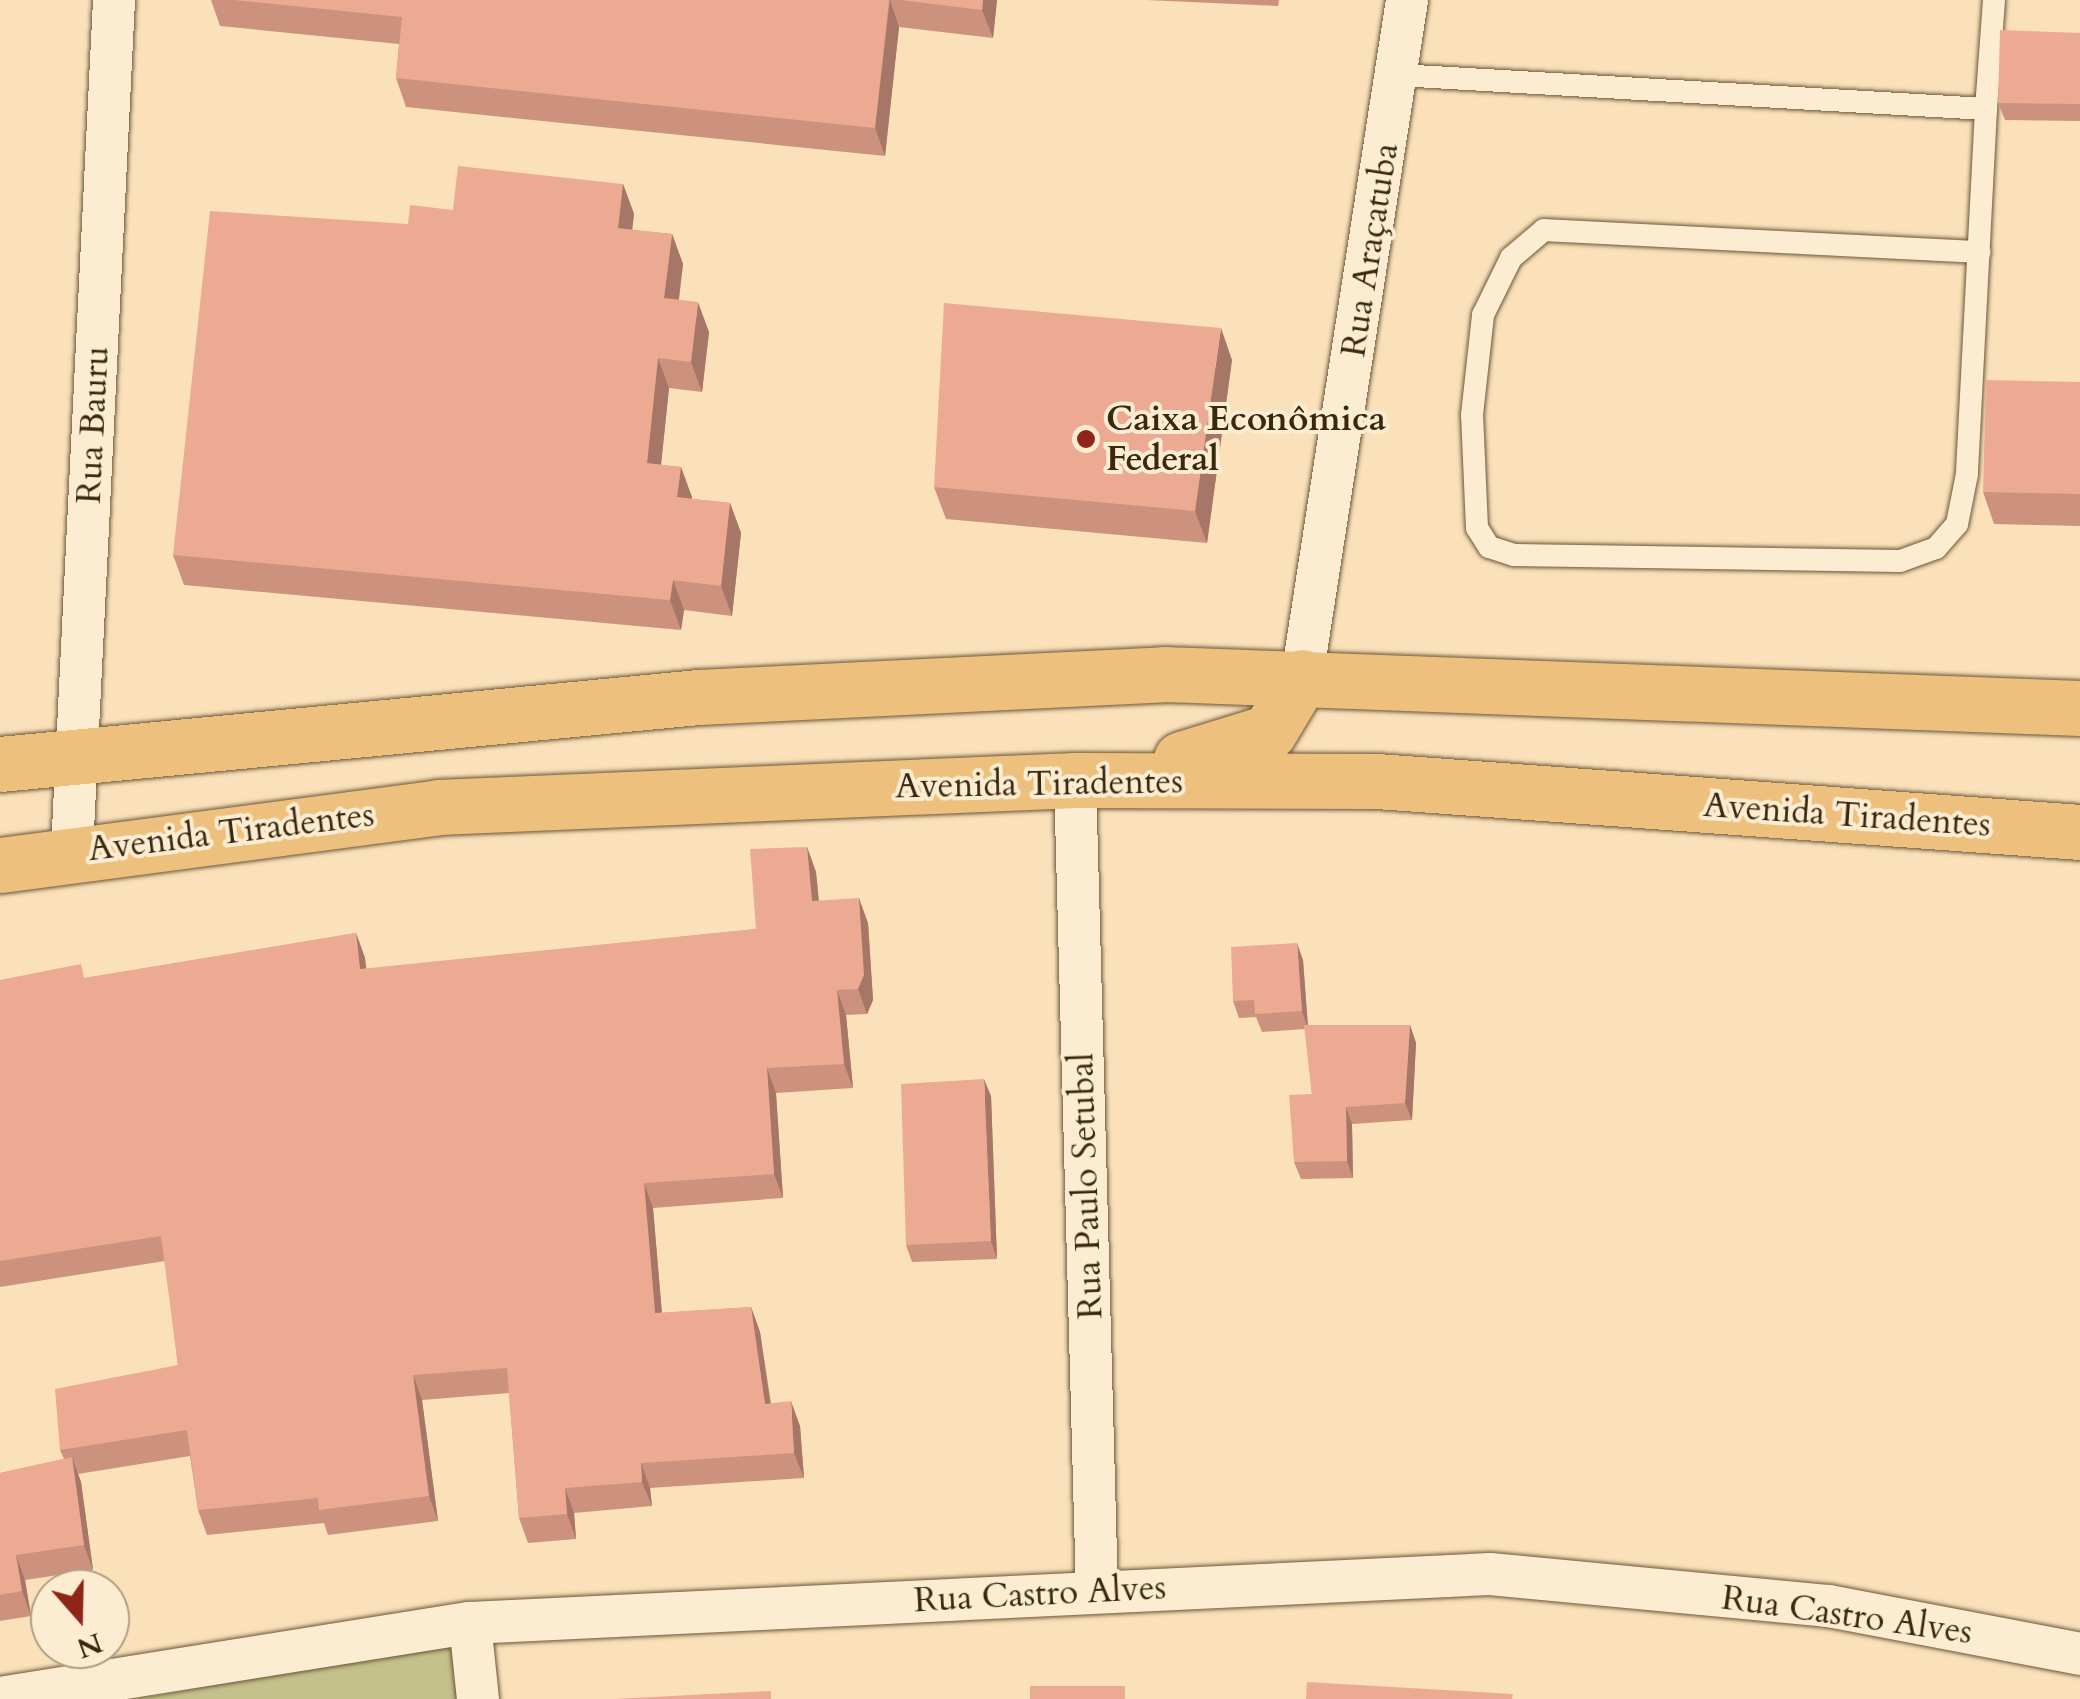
<!DOCTYPE html>
<html>
<head>
<meta charset="utf-8">
<style>
  body { margin:0 }
  #map { position:relative; width:2080px; height:1699px; overflow:hidden; background:#fbe1ba; font-family:Cardo,serif }
  div>[style] { position:absolute }
  [style*='--x'] { left:calc(var(--x)*1px); top:calc(var(--y)*1px); width:calc(var(--w)*1px); rotate:calc(var(--a)*1deg) }
  .green>* { inset:0; background:#c5c18b }
  .roads { filter:drop-shadow(0 0 2px #6a5639) drop-shadow(0 0 2px #6a5639) }
  .lane>* { height:22px; margin:-11px; padding:0 11px; transform-origin:11px; border-radius:11px; background:#fcecd2 }
  .street>* { height:42px; margin:-21px; padding:0 21px; transform-origin:21px; border-radius:21px; background:#fcecd2 }
  .primary>* { height:55px; margin:-27.5px; padding:0 27.5px; transform-origin:27.5px; border-radius:27.5px; background:#eec07d }
  .wall>* { inset:0; background:#cc927e }
  .shaded-wall>* { inset:0; background:#a67766 }
  .building>* { inset:0; background:#edaa92 }
  .dots>* { width:28px; height:28px; translate:-50% -50%; box-sizing:border-box; border:5px solid #fcecd2; border-radius:50% }
  span { translate:-50% -50%; white-space:nowrap; text-align:center; line-height:1.15; -webkit-text-stroke:8px #fcecd2; paint-order:stroke }
  .street-label { font-size:35px; color:#39280e }
  .poi-label { font-size:35px; color:#39280e; font-weight:700 }
  .left { translate:0 -50%; text-align:left }
  .north { position:absolute; left:30px; top:1569px; width:100px; height:100px; box-sizing:border-box; background:#fcecd2; border:2px solid #ae9e84; border-radius:50%; rotate:160deg; font-size:28px; font-weight:700; line-height:40px; text-align:center; color:#39280e }
  .north::after { content:''; display:block; margin:auto; width:35px; height:45px; background:#8f2418; clip-path:polygon(50% 0,100% 100%,50% 72%,0 100%) }
</style>
</head>
<body>
<div id="map">
  <div class="green">
    <i style="clip-path:polygon(451px 1643px,457px 1699px,137px 1699px)"></i>
  </div>
  <div class="roads">
    <div class="lane">
      <i style="--x:1398;--y:75;--w:589;--a:3.31"></i>
      <i style="--x:1986;--y:109;--w:365;--a:93"></i>
      <i style="--x:1967;--y:474;--w:51;--a:101.3"></i>
      <i style="--x:1957;--y:524;--w:32;--a:131"></i>
      <i style="--x:1936;--y:548;--w:38;--a:160"></i>
      <i style="--x:1900;--y:561;--w:386;--a:-179.1"></i>
      <i style="--x:1514;--y:555;--w:26;--a:-162"></i>
      <i style="--x:1489;--y:547;--w:22;--a:-122"></i>
      <i style="--x:1477;--y:528;--w:113;--a:-92.5"></i>
      <i style="--x:1472;--y:415;--w:101;--a:-83.7"></i>
      <i style="--x:1483;--y:315;--w:64;--a:-63.8"></i>
      <i style="--x:1511;--y:258;--w:43;--a:-40.3"></i>
      <i style="--x:1544;--y:230;--w:436;--a:2.9"></i>
      <i style="--x:1986;--y:109;--w:109;--a:-85.8"></i>
    </div>
    <div class="street">
      <i style="--x:1302;--y:677;--w:685;--a:-81.18"></i>
      <i style="--x:1075;--y:780;--w:811;--a:88.45"></i>
      <i style="--x:72;--y:850;--w:851;--a:-87.17"></i>
      <i style="--x:470;--y:1623;--w:76;--a:84"></i>
      <i style="--x:0;--y:1698;--w:476;--a:-9.1"></i>
      <i style="--x:470;--y:1623;--w:1021;--a:-2.75"></i>
      <i style="--x:1490;--y:1574;--w:341;--a:5.4"></i>
      <i style="--x:1829;--y:1606;--w:256;--a:10.8"></i>
    </div>
    <div class="primary">
      <i style="--x:1181;--y:759;--w:92;--a:-17.1"></i>
      <i style="--x:1269;--y:732;--w:64;--a:-59"></i>
      <i style="--x:0;--y:764;--w:702;--a:-5.48"></i>
      <i style="--x:699;--y:697;--w:466;--a:-2.8"></i>
      <i style="--x:1164;--y:674;--w:917;--a:2.13"></i>
      <i style="--x:0;--y:865;--w:442;--a:-7.5"></i>
      <i style="--x:438;--y:807;--w:638;--a:-2.43"></i>
      <i style="--x:1075;--y:780;--w:302;--a:0.2"></i>
      <i style="--x:1377;--y:781;--w:705;--a:4.15"></i>
    </div>
  </div>
  <div class="wall">
    <i style="clip-path:polygon(211px 0,997px 0,993px 38px,899px 27px,885px 156px,406px 107px,396px 78px,399px 44px,220px 26px)"></i>
    <i style="clip-path:polygon(1146px 0,1279px 0,1278px 6px)"></i>
    <i style="clip-path:polygon(2080px 33px,2080px 121px,2005px 120px,1998px 103px)"></i>
    <i style="clip-path:polygon(623px 184px,634px 214px,632px 230px,672px 234px,683px 264px,679px 300px,709px 332px,702px 392px,669px 388px,661px 465px,681px 467px,692px 499px,730px 503px,741px 533px,732px 616px,684px 610px,681px 630px,184px 585px,173px 555px,408px 224px,453px 210px)"></i>
    <i style="clip-path:polygon(1232px 360px,1207px 543px,946px 519px,934px 487px)"></i>
    <i style="clip-path:polygon(2080px 382px,2080px 526px,1994px 524px,1983px 492px)"></i>
    <i style="clip-path:polygon(807px 847px,816px 872px,819px 901px,868px 923px,873px 1000px,867px 1014px,846px 1015px,853px 1088px,776px 1093px,783px 1198px,653px 1208px,662px 1313px,751px 1307px,760px 1332px,771px 1403px,800px 1426px,804px 1478px,650px 1488px,652px 1506px,574px 1513px,576px 1539px,528px 1543px,519px 1518px,509px 1393px,422px 1400px,438px 1521px,328px 1535px,324px 1523px,207px 1535px,198px 1510px,190px 1456px,78px 1474px,81px 1482px,93px 1570px,25px 1580px,31px 1616px,0 1621px,0 1473px,64px 1459px,60px 1450px,178px 1365px,165px 1261px,0 1287px,0 980px,86px 978px,356px 933px,365px 958px,366px 969px,756px 929px)"></i>
    <i style="clip-path:polygon(1303px 960px,1308px 1025px,1410px 1025px,1416px 1043px,1412px 1120px,1352px 1124px,1353px 1178px,1301px 1179px,1294px 1162px,1312px 1094px,1305px 1029px,1262px 1032px,1256px 1017px,1239px 1018px,1233px 1001px)"></i>
    <i style="clip-path:polygon(991px 1096px,997px 1259px,912px 1262px,906px 1245px)"></i>
  </div>
  <div class="shaded-wall">
    <i style="clip-path:polygon(890px 0,899px 27px,885px 156px,875px 128px)"></i>
    <i style="clip-path:polygon(983px 0,997px 0,993px 38px,982px 10px)"></i>
    <i style="clip-path:polygon(623px 184px,634px 214px,629px 258px,618px 228px)"></i>
    <i style="clip-path:polygon(672px 234px,683px 264px,675px 328px,664px 298px)"></i>
    <i style="clip-path:polygon(698px 302px,709px 332px,702px 392px,691px 362px)"></i>
    <i style="clip-path:polygon(1221px 328px,1232px 360px,1207px 543px,1195px 511px)"></i>
    <i style="clip-path:polygon(658px 358px,669px 388px,658px 493px,647px 463px)"></i>
    <i style="clip-path:polygon(681px 467px,692px 497px,688px 527px,677px 497px)"></i>
    <i style="clip-path:polygon(730px 503px,741px 533px,732px 616px,721px 586px)"></i>
    <i style="clip-path:polygon(673px 580px,684px 610px,681px 630px,670px 600px)"></i>
    <i style="clip-path:polygon(807px 847px,816px 872px,821px 926px,812px 901px)"></i>
    <i style="clip-path:polygon(859px 898px,868px 923px,873px 1000px,867px 1014px,858px 989px)"></i>
    <i style="clip-path:polygon(356px 933px,365px 958px,369px 994px,360px 969px)"></i>
    <i style="clip-path:polygon(1297px 943px,1303px 960px,1308px 1029px,1302px 1011px)"></i>
    <i style="clip-path:polygon(837px 990px,846px 1015px,853px 1088px,844px 1064px)"></i>
    <i style="clip-path:polygon(1410px 1025px,1416px 1043px,1412px 1120px,1405px 1103px)"></i>
    <i style="clip-path:polygon(767px 1068px,776px 1093px,783px 1198px,774px 1174px)"></i>
    <i style="clip-path:polygon(984px 1079px,991px 1096px,997px 1259px,991px 1241px)"></i>
    <i style="clip-path:polygon(1346px 1107px,1352px 1124px,1353px 1178px,1347px 1161px)"></i>
    <i style="clip-path:polygon(644px 1183px,653px 1208px,664px 1338px,655px 1313px)"></i>
    <i style="clip-path:polygon(751px 1307px,760px 1332px,774px 1429px,765px 1404px)"></i>
    <i style="clip-path:polygon(413px 1375px,422px 1400px,438px 1521px,429px 1496px)"></i>
    <i style="clip-path:polygon(791px 1401px,800px 1426px,804px 1478px,794px 1453px)"></i>
    <i style="clip-path:polygon(72px 1457px,81px 1482px,93px 1570px,84px 1545px)"></i>
    <i style="clip-path:polygon(641px 1463px,650px 1488px,652px 1506px,642px 1482px)"></i>
    <i style="clip-path:polygon(565px 1488px,574px 1513px,576px 1539px,567px 1514px)"></i>
    <i style="clip-path:polygon(16px 1555px,25px 1580px,31px 1616px,22px 1591px)"></i>
  </div>
  <div class="building">
    <i style="clip-path:polygon(234px 0,889px 0,875px 128px,396px 78px,402px 17px)"></i>
    <i style="clip-path:polygon(900px 0,983px 0,982px 10px)"></i>
    <i style="clip-path:polygon(2000px 30px,2080px 33px,2080px 104px,1998px 103px)"></i>
    <i style="clip-path:polygon(458px 166px,623px 184px,618px 228px,672px 234px,664px 298px,698px 302px,691px 362px,658px 358px,647px 463px,681px 467px,677px 497px,730px 503px,721px 586px,673px 580px,670px 600px,173px 555px,210px 211px,408px 224px,410px 205px,453px 210px)"></i>
    <i style="clip-path:polygon(944px 303px,1221px 328px,1195px 511px,934px 487px)"></i>
    <i style="clip-path:polygon(1986px 380px,2080px 382px,2080px 494px,1983px 492px)"></i>
    <i style="clip-path:polygon(807px 847px,812px 901px,859px 898px,864px 975px,858px 989px,837px 990px,844px 1064px,767px 1068px,774px 1174px,644px 1183px,655px 1313px,751px 1307px,765px 1404px,791px 1401px,794px 1453px,641px 1463px,642px 1482px,565px 1488px,567px 1514px,519px 1518px,507px 1368px,413px 1375px,429px 1496px,319px 1510px,318px 1498px,198px 1510px,187px 1430px,60px 1450px,55px 1389px,178px 1365px,161px 1236px,0 1261px,0 980px,81px 964px,84px 978px,356px 933px,360px 969px,756px 929px,750px 849px)"></i>
    <i style="clip-path:polygon(1297px 943px,1302px 1011px,1255px 1014px,1254px 1000px,1233px 1001px,1231px 947px)"></i>
    <i style="clip-path:polygon(1304px 1025px,1410px 1025px,1405px 1103px,1346px 1107px,1347px 1161px,1294px 1162px,1289px 1095px,1312px 1094px)"></i>
    <i style="clip-path:polygon(984px 1079px,991px 1241px,906px 1245px,901px 1084px)"></i>
    <i style="clip-path:polygon(72px 1457px,84px 1545px,16px 1555px,22px 1591px,0 1595px,0 1473px)"></i>
    <i style="clip-path:polygon(1307px 1682px,1513px 1694px,1512px 1699px,1306px 1699px)"></i>
    <i style="clip-path:polygon(1030px 1686px,1125px 1686px,1125px 1699px,1030px 1699px)"></i>
    <i style="clip-path:polygon(771px 1691px,771px 1699px,614px 1699px)"></i>
  </div>
  <div class="dots">
    <i style="left:1086px;top:439px;background:#8f2418"></i>
  </div>
  <div class="street-label">
    <span style="left:1370px;top:250px;rotate:-81deg">Rua Araçatuba</span>
    <span style="left:93px;top:425px;rotate:-87deg">Rua Bauru</span>
    <span style="left:1039px;top:784px;rotate:-1deg">Avenida Tiradentes</span>
    <span style="left:1847px;top:815px;rotate:4deg">Avenida Tiradentes</span>
    <span style="left:231px;top:832px;rotate:-7deg">Avenida Tiradentes</span>
    <span style="left:1086px;top:1186px;rotate:-92deg">Rua Paulo Setubal</span>
    <span style="left:1040px;top:1594px;rotate:-3deg">Rua Castro Alves</span>
    <span style="left:1847px;top:1615px;rotate:8deg">Rua Castro Alves</span>
  </div>
  <div class="poi-label">
    <span class="left" style="left:1106px;top:439px">Caixa Econômica<br>Federal</span>
  </div>
  <div class="north">N</div>
</div>
</body>
</html>
